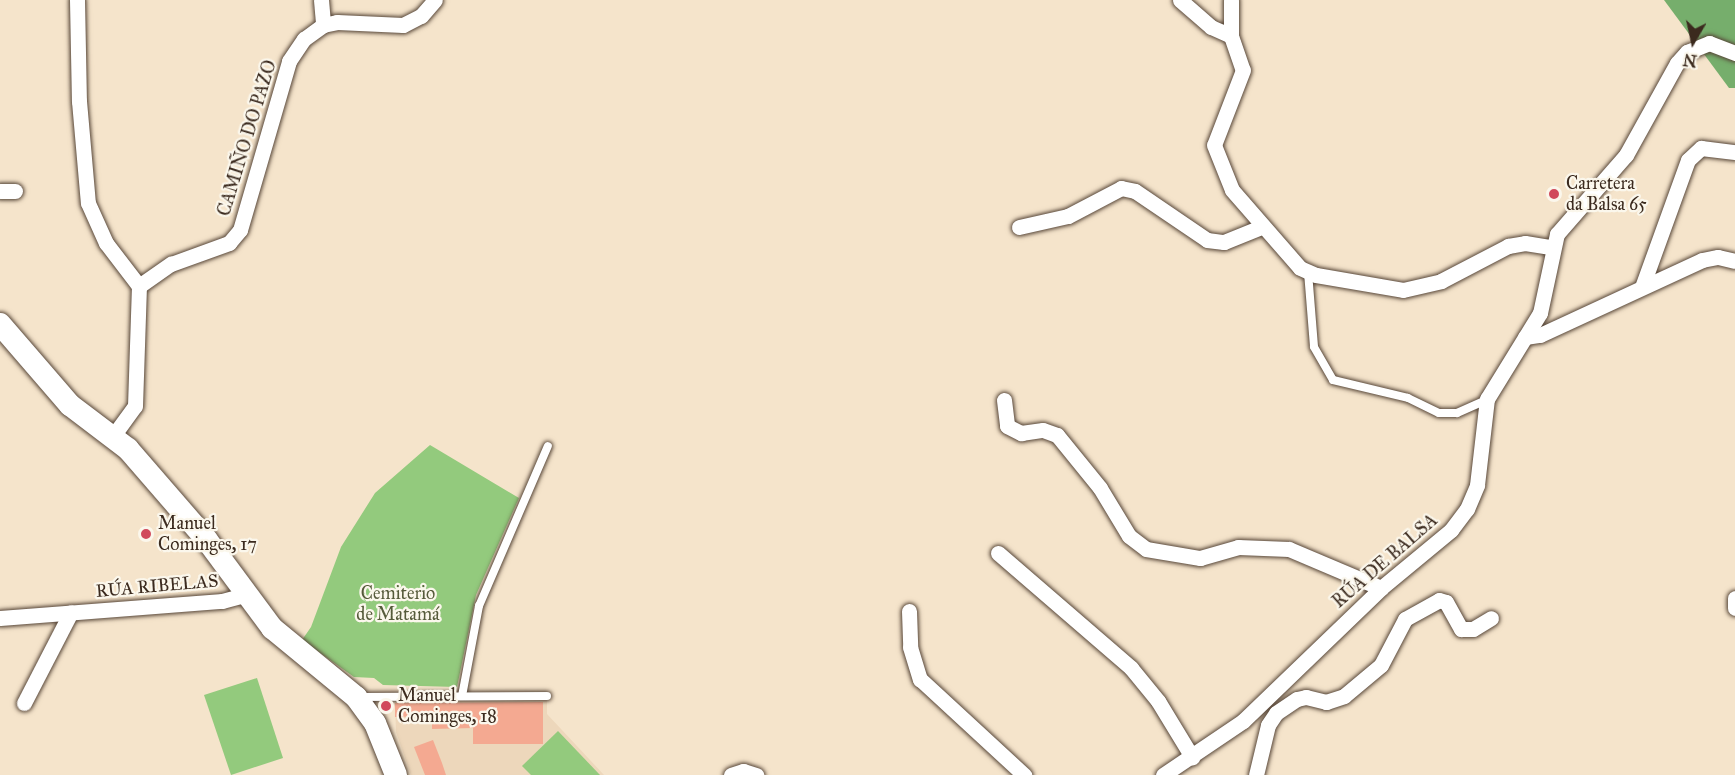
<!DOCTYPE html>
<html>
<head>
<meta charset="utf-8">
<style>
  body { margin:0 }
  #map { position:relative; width:1735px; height:775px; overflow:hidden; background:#f5e4cb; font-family:"IM FELL Great Primer",serif }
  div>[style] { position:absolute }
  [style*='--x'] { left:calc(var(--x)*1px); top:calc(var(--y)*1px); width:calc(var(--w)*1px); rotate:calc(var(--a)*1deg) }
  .built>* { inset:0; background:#edd7bb }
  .green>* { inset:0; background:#93ca7d }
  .forest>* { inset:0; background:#76ae6c }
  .building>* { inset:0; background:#f4a991 }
  .roads { filter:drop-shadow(0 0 2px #574638) drop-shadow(0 0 2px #574638) }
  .lane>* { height:8px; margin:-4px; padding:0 4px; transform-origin:4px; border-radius:4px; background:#fff }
  .street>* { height:15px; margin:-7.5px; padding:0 7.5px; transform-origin:7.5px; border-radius:7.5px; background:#fff }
  .secondary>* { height:22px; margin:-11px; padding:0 11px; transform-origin:11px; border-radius:11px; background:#fff }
  .dots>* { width:16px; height:16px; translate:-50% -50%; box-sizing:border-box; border:3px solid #fbf7ec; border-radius:50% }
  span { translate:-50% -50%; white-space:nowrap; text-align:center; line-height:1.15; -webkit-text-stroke:4.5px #fbf7ec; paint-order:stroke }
  .street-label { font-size:18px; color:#3b2a1e }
  .poi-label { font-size:18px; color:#3b2a1e }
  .left { translate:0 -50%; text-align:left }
  .park-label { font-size:18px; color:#555a3a }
  .north { position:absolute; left:1663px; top:12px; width:60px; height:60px; -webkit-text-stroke:4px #fbf7ec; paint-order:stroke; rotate:189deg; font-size:16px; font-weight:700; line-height:24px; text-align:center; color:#3b2a1e }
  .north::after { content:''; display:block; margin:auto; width:21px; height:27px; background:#3b2a1e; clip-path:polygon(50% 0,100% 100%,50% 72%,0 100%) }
</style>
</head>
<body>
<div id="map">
  <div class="built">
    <i style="clip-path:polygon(547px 699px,547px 714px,604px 775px,411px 775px,396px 732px,395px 701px)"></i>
  </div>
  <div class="green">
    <i style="clip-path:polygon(430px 445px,519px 498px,476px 595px,457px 687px,383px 685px,374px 678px,354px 677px,302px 640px,311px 627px,341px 547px,375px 493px)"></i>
    <i style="clip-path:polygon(257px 678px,283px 758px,231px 775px,204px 695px)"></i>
    <i style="clip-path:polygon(558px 731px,600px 775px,531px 775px,522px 766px)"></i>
  </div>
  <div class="forest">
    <i style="clip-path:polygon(1664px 0,1735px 0,1735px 88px,1729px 88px)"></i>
  </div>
  <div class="building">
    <i style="clip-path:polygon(543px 702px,543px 744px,473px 744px,473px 728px,432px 729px,432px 716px,395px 717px,395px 703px)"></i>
    <i style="clip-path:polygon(433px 740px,442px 763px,446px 775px,425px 775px,414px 747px)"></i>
  </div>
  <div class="roads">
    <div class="lane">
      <i style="--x:1308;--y:272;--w:75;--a:85.4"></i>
      <i style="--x:1314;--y:347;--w:38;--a:60"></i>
      <i style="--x:1333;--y:380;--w:77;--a:13.5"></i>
      <i style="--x:1408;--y:398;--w:34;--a:26"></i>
      <i style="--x:1439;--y:413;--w:18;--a:0"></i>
      <i style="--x:1457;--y:413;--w:32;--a:-24"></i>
      <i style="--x:462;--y:696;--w:92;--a:-79.3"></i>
      <i style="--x:479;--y:606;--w:174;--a:-66.7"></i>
      <i style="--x:361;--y:697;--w:186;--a:-0.3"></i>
    </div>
    <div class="street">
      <i style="--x:77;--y:0;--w:101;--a:88.9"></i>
      <i style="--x:79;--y:101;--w:102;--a:85"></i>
      <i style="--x:88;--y:203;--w:44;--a:65.8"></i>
      <i style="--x:106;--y:243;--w:54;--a:52.5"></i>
      <i style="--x:321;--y:0;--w:25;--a:85"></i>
      <i style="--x:1180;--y:0;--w:41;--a:41.1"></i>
      <i style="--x:1211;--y:27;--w:22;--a:24"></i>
      <i style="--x:1231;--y:0;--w:36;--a:90"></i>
      <i style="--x:1231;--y:36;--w:36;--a:71"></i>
      <i style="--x:1243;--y:70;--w:80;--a:111.1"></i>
      <i style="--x:1214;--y:145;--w:48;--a:68.2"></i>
      <i style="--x:1232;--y:190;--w:103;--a:48.9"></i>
      <i style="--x:1300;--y:268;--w:17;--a:24"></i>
      <i style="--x:1316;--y:275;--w:88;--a:9.8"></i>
      <i style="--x:1403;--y:290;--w:39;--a:-13"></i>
      <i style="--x:1441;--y:281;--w:76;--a:-27.6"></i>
      <i style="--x:1508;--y:246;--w:17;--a:-10"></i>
      <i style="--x:1525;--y:243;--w:26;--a:9"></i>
      <i style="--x:0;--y:191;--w:15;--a:0"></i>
      <i style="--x:1019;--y:227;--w:50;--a:-12.7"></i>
      <i style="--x:1068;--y:216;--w:60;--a:-27.8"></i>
      <i style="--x:1121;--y:188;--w:14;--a:12"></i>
      <i style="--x:1135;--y:191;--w:87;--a:34.2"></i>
      <i style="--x:1207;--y:240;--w:17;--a:7"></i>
      <i style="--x:1224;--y:242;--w:40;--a:-22"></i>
      <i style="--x:1642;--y:287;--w:135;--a:-70.1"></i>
      <i style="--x:1688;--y:160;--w:18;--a:-43"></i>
      <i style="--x:1701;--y:148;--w:34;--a:7"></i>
      <i style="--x:1525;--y:337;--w:15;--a:-8"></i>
      <i style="--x:1540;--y:335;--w:179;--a:-24.8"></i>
      <i style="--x:1702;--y:260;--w:16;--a:-11"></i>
      <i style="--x:1718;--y:257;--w:17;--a:13"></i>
      <i style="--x:1004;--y:400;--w:26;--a:83"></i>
      <i style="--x:1007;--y:426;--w:16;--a:27"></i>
      <i style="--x:1021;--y:433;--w:22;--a:-8"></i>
      <i style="--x:1043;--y:430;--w:15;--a:20"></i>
      <i style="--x:1057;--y:435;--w:68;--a:50.9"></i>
      <i style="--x:1100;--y:488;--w:56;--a:58.9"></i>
      <i style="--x:1129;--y:536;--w:21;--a:37"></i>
      <i style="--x:1146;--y:549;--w:55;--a:9.5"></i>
      <i style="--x:1200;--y:558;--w:40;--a:-16"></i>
      <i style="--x:1238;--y:547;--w:51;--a:2.2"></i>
      <i style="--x:1289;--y:549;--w:100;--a:23"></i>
      <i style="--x:113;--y:436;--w:37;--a:-54"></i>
      <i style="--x:135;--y:406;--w:120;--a:-88.1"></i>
      <i style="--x:139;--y:286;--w:39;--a:-35"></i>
      <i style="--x:171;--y:264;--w:62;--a:-19.9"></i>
      <i style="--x:229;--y:243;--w:17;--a:-50"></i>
      <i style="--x:240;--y:230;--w:176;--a:-73.8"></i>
      <i style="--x:289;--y:61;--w:27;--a:-56"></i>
      <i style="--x:304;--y:39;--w:24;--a:-36"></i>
      <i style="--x:323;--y:25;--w:14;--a:-12"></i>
      <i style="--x:337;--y:22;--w:66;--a:2.6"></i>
      <i style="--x:403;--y:25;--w:20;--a:-27"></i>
      <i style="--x:421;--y:16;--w:21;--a:-49"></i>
      <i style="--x:998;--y:553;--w:176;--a:40.8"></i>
      <i style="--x:1131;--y:668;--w:43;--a:50.7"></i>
      <i style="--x:1158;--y:701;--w:66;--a:58.7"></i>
      <i style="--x:1735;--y:598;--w:10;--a:90"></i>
      <i style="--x:909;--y:611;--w:36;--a:88"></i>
      <i style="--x:910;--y:647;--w:34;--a:73"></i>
      <i style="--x:920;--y:679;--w:142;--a:42.7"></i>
      <i style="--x:0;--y:618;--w:223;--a:-4.4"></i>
      <i style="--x:222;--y:601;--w:24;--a:-15"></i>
      <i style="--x:24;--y:703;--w:102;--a:-62.7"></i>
      <i style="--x:731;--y:775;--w:13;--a:-18"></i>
      <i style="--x:743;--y:771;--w:14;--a:17"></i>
      <i style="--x:1163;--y:775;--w:97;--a:-34"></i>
      <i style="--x:1243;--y:721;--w:192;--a:-43.9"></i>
      <i style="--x:1381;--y:588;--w:91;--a:-39.6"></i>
      <i style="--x:1451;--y:530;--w:26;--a:-53"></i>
      <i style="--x:1467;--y:509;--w:26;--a:-67"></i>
      <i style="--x:1477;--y:485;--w:87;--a:-83.4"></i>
      <i style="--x:1487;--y:399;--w:101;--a:-58.4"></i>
      <i style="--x:1540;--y:313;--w:81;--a:-77.9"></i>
      <i style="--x:1557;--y:234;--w:105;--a:-48.9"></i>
      <i style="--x:1626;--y:155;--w:105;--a:-61"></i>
      <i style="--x:1677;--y:63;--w:15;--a:-48"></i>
      <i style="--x:1687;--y:52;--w:24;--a:-22"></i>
      <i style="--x:1709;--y:43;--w:28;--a:21"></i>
      <i style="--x:1256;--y:775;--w:51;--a:-76.5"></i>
      <i style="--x:1268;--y:725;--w:14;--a:-56"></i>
      <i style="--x:1276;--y:713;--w:25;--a:-34"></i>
      <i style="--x:1297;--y:699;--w:9;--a:-13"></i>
      <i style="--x:1306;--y:697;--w:21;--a:14"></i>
      <i style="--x:1326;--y:702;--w:19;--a:-18"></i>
      <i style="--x:1344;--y:696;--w:48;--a:-40"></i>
      <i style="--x:1381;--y:665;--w:52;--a:-62.4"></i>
      <i style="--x:1405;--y:619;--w:39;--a:-29"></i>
      <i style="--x:1439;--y:600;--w:7;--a:16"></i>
      <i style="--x:1446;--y:602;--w:31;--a:61"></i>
      <i style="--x:1461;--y:629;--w:12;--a:0"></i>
      <i style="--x:1473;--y:629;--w:21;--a:-31"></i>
    </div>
    <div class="secondary">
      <i style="--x:0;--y:324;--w:107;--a:49.2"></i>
      <i style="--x:70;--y:405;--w:73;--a:37.2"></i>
      <i style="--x:128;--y:449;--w:119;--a:49.1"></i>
      <i style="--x:206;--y:539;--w:111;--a:53.4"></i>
      <i style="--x:272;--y:628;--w:109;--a:39.4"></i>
      <i style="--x:356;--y:697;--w:32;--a:54"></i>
      <i style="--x:375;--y:723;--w:56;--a:68"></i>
    </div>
  </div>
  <div class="dots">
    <i style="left:1554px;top:194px;background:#d1495b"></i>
    <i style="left:146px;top:534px;background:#d1495b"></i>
    <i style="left:386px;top:706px;background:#d1495b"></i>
  </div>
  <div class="street-label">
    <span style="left:247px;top:138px;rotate:-73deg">CAMIÑO DO PAZO</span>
    <span style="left:1385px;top:561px;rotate:-41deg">RÚA DE BALSA</span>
    <span style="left:157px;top:586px;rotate:-5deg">RÚA RIBELAS</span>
  </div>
  <div class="poi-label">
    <span class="left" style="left:1566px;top:194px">Carretera<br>da Balsa 65</span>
    <span class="left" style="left:158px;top:534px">Manuel<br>Cominges, 17</span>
    <span class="left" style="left:398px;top:706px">Manuel<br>Cominges, 18</span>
  </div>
  <div class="park-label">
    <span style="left:398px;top:604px">Cemiterio<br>de Matamá</span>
  </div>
  <div class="north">N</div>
</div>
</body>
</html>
